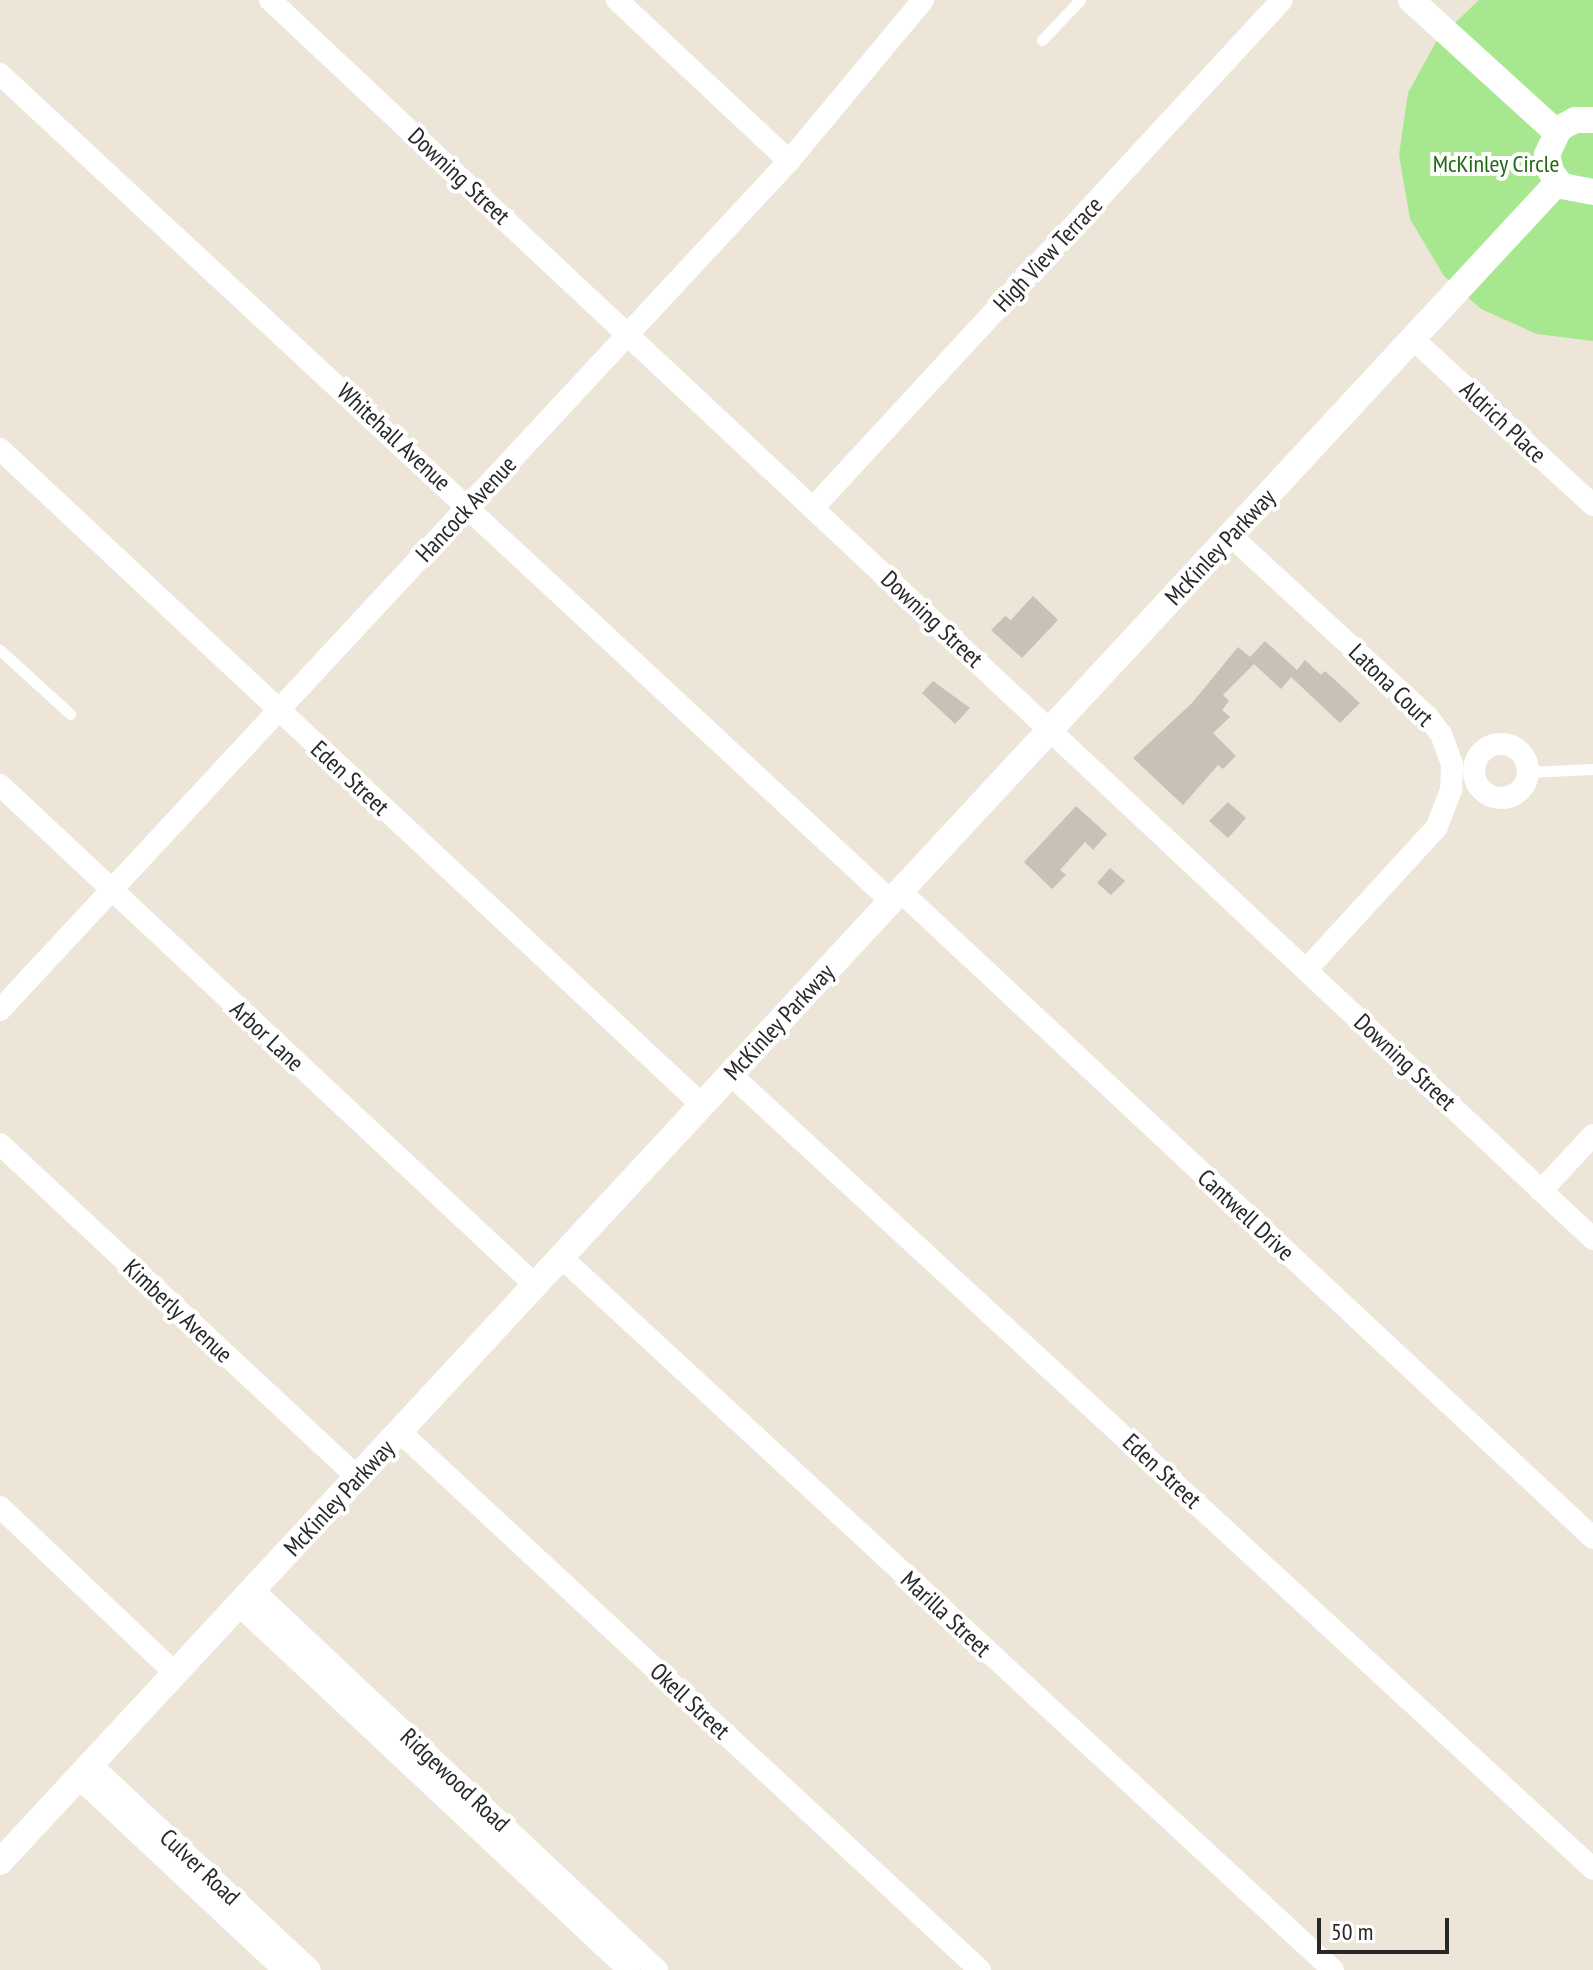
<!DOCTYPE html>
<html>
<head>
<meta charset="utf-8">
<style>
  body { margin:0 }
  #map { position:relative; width:1593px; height:1970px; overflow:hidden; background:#ece5d8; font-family:"PT Sans Narrow",sans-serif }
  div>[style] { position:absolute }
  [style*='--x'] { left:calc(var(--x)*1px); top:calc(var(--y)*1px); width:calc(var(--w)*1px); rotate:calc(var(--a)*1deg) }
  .green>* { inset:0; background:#a7e790 }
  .building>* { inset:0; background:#c7c1b8 }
  .service>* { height:11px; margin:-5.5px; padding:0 5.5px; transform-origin:5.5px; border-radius:5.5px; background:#fff }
  .minor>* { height:22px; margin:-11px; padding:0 11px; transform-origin:11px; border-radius:11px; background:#fff }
  .minor>.ring { margin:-11px; padding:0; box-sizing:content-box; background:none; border:22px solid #fff; border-radius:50% }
  .tertiary>* { height:26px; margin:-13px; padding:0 13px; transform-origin:13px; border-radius:13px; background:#fff }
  span { translate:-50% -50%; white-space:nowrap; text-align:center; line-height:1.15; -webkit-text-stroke:8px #fff; paint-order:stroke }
  .park-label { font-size:24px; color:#206914 }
  .street-label { font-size:24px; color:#282828 }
  .scale { position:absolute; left:1317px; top:1918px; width:132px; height:36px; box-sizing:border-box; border:4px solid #282828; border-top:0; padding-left:10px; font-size:24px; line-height:28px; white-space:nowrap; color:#282828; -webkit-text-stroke:6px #fff; paint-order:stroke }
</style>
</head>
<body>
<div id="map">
  <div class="green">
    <i style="clip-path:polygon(1479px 0,1593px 0,1593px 341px,1537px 334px,1481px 309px,1444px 276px,1410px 219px,1399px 155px,1408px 93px,1437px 40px)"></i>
  </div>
  <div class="building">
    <i style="clip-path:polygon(1033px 596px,1058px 620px,1022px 658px,991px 630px,1005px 616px,1011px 620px)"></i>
    <i style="clip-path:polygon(1265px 641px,1297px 670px,1305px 660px,1321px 675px,1325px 671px,1360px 703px,1340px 723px,1291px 677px,1281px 689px,1254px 664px,1223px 695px,1229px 701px,1222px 710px,1230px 717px,1213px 733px,1236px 756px,1223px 769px,1218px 765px,1183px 805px,1133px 758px,1192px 703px,1238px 647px,1250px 657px)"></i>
    <i style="clip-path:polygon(933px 681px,970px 708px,955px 724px,922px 693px)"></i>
    <i style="clip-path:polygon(1228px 802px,1246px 818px,1228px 838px,1209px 821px)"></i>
    <i style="clip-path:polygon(1076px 806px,1107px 834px,1093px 850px,1085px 842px,1060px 870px,1066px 875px,1052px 889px,1024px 862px)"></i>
    <i style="clip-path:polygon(1110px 868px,1125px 881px,1111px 895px,1097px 883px)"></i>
  </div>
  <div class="service">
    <i style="--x:1042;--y:40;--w:55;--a:-46.5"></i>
    <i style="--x:0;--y:650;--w:95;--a:42.4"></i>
    <i style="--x:1528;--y:772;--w:65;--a:-2.6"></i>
  </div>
  <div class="minor">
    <i style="--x:270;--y:0;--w:1813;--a:43.12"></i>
    <i style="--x:617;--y:0;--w:236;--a:43.1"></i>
    <i style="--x:0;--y:74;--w:1216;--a:42.87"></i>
    <i style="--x:1413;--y:339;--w:245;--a:42.7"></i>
    <i style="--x:0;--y:449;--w:961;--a:43.06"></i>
    <i style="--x:813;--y:508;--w:691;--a:-47.29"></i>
    <i style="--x:1231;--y:536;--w:268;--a:42.6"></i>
    <i style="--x:1428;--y:717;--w:21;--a:53"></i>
    <i style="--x:1441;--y:734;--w:33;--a:70"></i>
    <i style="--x:1452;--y:765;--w:25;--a:92"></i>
    <i style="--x:1451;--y:790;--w:40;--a:111"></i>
    <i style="--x:1437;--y:827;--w:194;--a:132.5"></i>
    <i class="ring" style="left:1474px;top:744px;width:32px;height:32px"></i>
    <i style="--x:0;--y:785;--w:732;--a:43.06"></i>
    <i style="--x:900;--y:891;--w:948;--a:43.03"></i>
    <i style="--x:0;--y:1010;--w:1159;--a:-47.1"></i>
    <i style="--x:789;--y:161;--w:209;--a:-50.2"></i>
    <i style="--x:730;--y:1074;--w:1173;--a:42.65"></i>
    <i style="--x:0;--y:1144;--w:488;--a:43"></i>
    <i style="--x:1541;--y:1191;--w:76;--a:-47.1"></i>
    <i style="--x:561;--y:1257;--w:1051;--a:42.72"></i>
    <i style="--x:400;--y:1432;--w:791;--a:42.85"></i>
    <i style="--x:0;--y:1507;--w:241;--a:43.5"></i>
    <i style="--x:253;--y:1590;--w:555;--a:43.25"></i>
    <i style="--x:239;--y:1605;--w:534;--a:43.1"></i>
    <i style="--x:90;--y:1764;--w:301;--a:43.1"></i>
    <i style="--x:78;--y:1777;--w:282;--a:43.1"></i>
  </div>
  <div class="tertiary">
    <i style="--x:1411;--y:0;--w:196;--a:42.3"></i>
    <i style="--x:1593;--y:120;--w:18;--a:180"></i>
    <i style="--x:1575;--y:120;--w:18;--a:151"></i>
    <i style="--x:1559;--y:129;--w:29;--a:115"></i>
    <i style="--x:1547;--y:155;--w:17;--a:77"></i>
    <i style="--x:1551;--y:172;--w:18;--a:52"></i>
    <i style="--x:1562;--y:186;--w:32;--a:11"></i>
    <i style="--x:0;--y:1862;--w:2291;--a:-47.16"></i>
  </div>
  <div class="park-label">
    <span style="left:1496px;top:164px">McKinley Circle</span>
  </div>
  <div class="street-label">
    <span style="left:459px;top:176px;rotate:43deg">Downing Street</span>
    <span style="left:1048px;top:254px;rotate:-47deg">High View Terrace</span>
    <span style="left:1503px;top:422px;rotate:43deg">Aldrich Place</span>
    <span style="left:394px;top:437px;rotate:43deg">Whitehall Avenue</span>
    <span style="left:466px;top:509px;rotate:-47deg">Hancock Avenue</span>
    <span style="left:1220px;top:547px;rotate:-47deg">McKinley Parkway</span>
    <span style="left:932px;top:619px;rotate:43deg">Downing Street</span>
    <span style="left:1391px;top:685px;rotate:44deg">Latona Court</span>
    <span style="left:350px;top:778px;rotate:43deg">Eden Street</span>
    <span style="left:779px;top:1022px;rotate:-47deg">McKinley Parkway</span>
    <span style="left:267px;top:1036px;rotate:43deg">Arbor Lane</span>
    <span style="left:1405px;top:1062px;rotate:43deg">Downing Street</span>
    <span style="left:1246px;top:1215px;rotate:43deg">Cantwell Drive</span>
    <span style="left:178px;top:1311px;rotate:43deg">Kimberly Avenue</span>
    <span style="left:1162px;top:1471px;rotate:43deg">Eden Street</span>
    <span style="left:339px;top:1498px;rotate:-47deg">McKinley Parkway</span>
    <span style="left:946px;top:1614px;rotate:43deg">Marilla Street</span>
    <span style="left:690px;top:1701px;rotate:43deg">Okell Street</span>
    <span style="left:455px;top:1780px;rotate:43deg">Ridgewood Road</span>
    <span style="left:200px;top:1867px;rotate:43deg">Culver Road</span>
  </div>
  <div class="scale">50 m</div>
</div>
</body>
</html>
